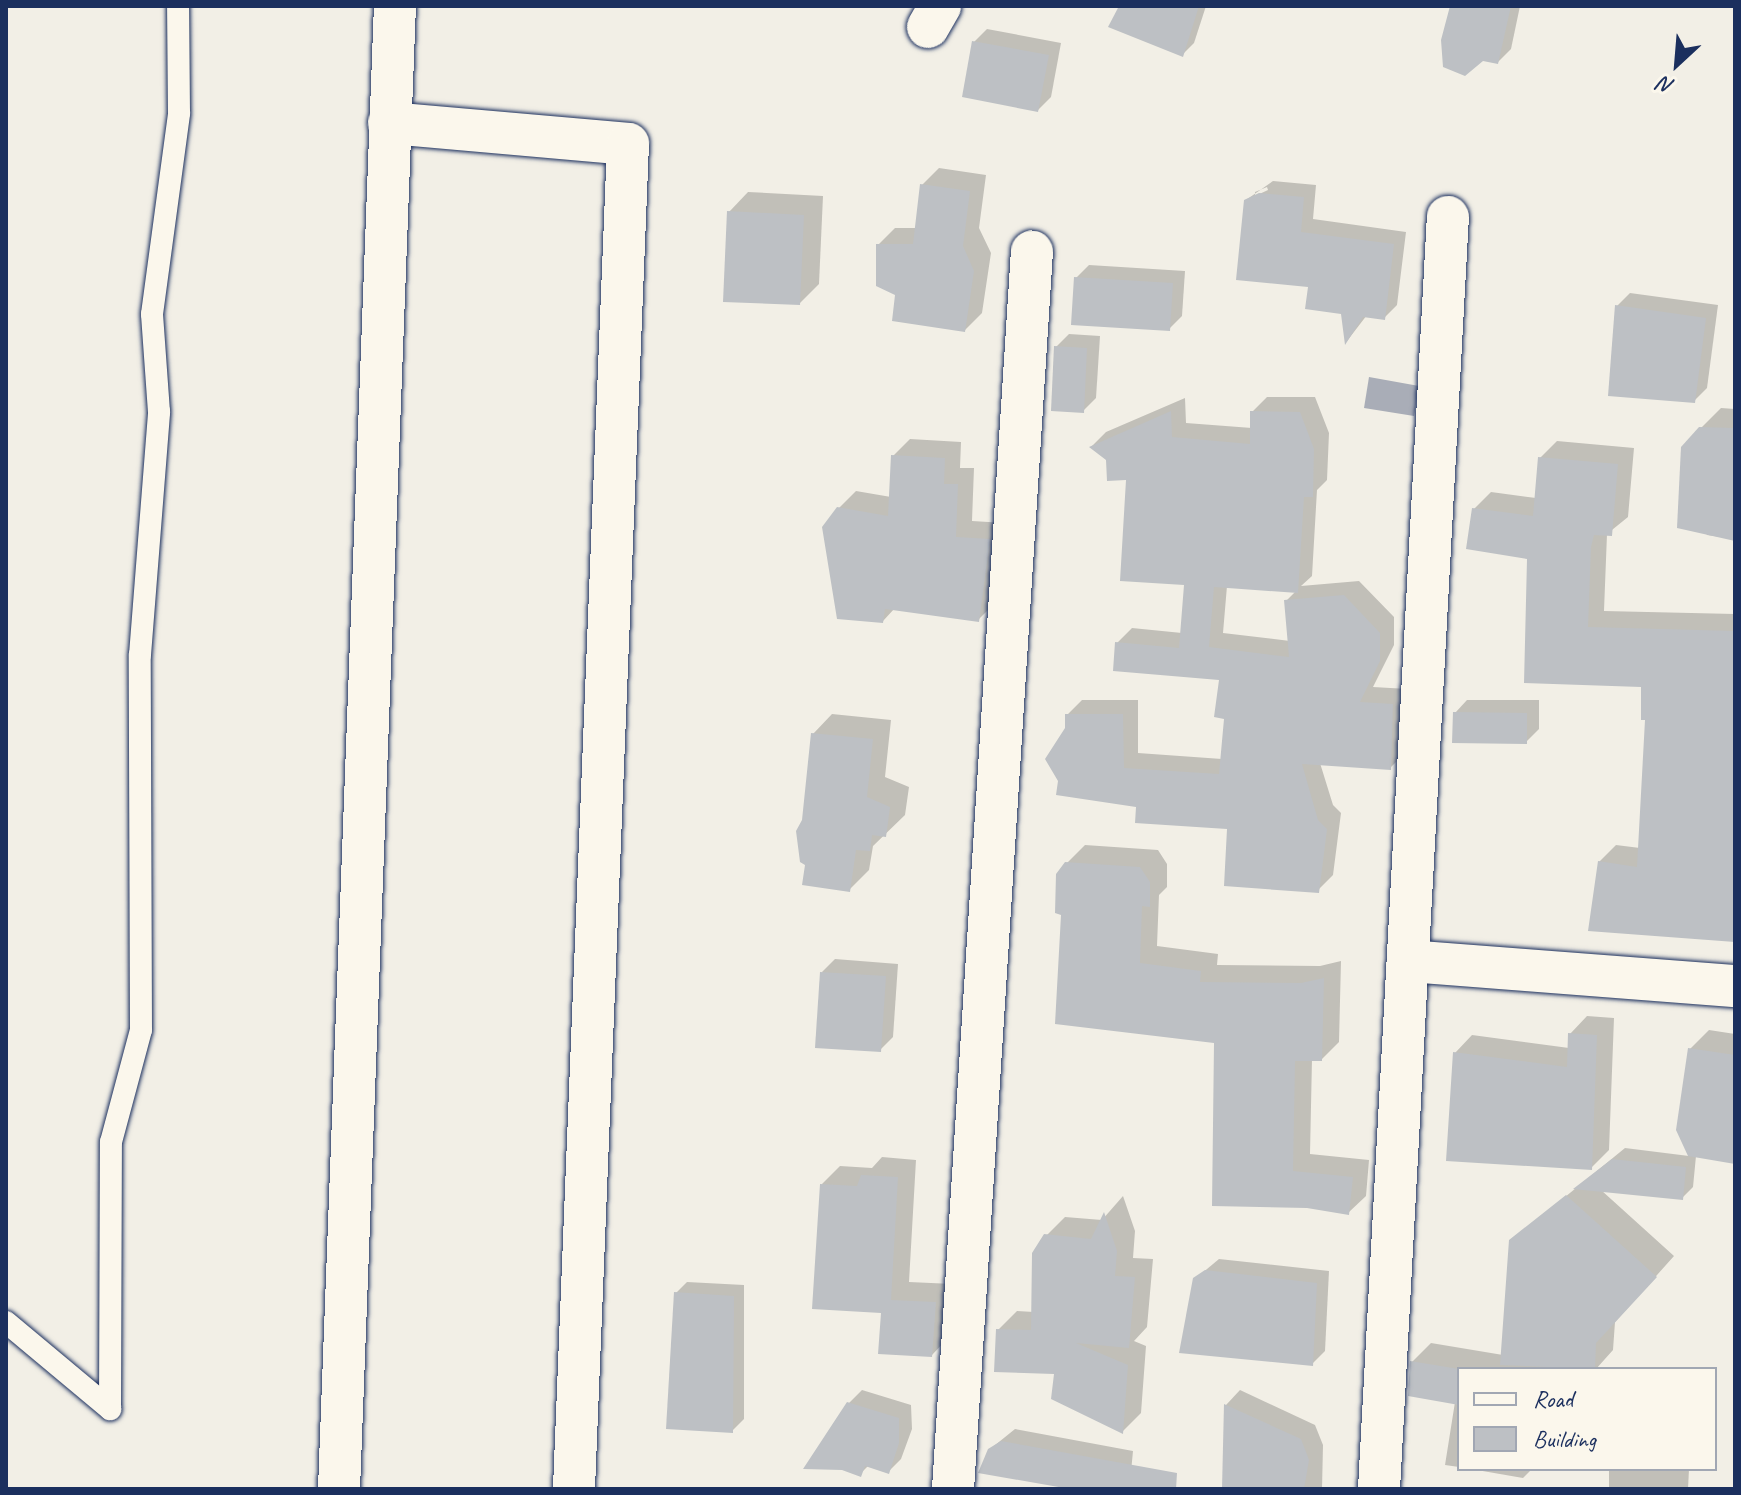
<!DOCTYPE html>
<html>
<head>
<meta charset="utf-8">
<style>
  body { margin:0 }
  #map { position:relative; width:1741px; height:1495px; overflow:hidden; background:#f2efe6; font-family:Caveat,sans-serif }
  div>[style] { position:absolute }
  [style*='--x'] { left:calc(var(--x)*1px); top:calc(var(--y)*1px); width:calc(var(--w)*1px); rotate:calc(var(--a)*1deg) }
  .water>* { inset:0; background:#a9adb7 }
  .shadow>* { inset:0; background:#0003 }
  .building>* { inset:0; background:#bdc0c4 }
  .roads { filter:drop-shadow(0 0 2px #1b2f5e) drop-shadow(0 0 2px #1b2f5e) }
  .lane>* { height:22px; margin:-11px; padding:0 11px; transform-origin:11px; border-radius:11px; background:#fbf7ec }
  .street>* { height:42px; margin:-21px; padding:0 21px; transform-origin:21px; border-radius:21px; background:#fbf7ec }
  span { translate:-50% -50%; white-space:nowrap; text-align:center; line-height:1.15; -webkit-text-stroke:7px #fbf7ec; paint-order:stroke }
  .frame { position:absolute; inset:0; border:8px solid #1b2f5e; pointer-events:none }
  .legend { position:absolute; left:1457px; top:1367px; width:260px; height:104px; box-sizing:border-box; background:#fbf7ec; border:2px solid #a1a7b3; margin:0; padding:10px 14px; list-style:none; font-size:24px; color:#1b2f5e }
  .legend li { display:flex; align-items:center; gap:16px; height:40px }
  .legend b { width:40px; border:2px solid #a1a7b3 }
  .north { position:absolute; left:1637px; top:24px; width:80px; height:80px; -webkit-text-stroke:6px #fbf7ec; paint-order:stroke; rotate:206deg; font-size:22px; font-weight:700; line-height:32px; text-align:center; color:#1b2f5e }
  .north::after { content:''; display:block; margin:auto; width:28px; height:36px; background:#1b2f5e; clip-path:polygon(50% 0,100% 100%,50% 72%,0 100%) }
</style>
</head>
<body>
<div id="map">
  <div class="water">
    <i style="clip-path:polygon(1369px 377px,1419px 386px,1414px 416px,1364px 408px)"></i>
  </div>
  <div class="shadow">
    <i style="clip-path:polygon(1121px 6px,1206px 6px,1194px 43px,1183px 54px)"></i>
    <i style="clip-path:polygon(1452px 6px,1520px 6px,1511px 49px,1498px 62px,1482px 59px)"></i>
    <i style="clip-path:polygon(987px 29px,1061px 43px,1051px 97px,1038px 110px,974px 42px)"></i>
    <i style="clip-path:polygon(939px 168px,986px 175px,979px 228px,991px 253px,982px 313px,965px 330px,898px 294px,878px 245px,895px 228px,917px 228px,922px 185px)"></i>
    <i style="clip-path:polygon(evenodd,1273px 181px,1316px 185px,1313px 219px,1406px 232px,1397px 305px,1384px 318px,1367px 315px,1347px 341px,1343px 312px,1310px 286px,1246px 200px,1273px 181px,1267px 187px,1268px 190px,1255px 196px,1255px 192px,1267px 187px)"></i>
    <i style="clip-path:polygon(748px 192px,823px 196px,819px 284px,800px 303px,729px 212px)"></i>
    <i style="clip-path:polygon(1089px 265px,1185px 271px,1182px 316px,1169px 329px,1076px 278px)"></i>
    <i style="clip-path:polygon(1630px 293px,1718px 305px,1707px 388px,1694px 401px,1617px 306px)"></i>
    <i style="clip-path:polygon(1069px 334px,1100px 336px,1096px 398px,1083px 411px,1056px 347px)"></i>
    <i style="clip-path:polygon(evenodd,1267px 397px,1315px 397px,1329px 433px,1327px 480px,1317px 490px,1312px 576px,1301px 586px,1359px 581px,1394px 617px,1394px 645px,1373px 687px,1408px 689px,1405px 753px,1390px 768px,1320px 763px,1333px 805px,1341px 813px,1333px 875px,1318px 890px,1229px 827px,1138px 805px,1067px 728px,1067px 715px,1082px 700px,1138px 700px,1138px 753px,1222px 759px,1226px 717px,1221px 678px,1117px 643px,1132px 628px,1182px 633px,1186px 583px,1128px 478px,1092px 446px,1106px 432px,1185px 398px,1186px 423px,1252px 428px,1252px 412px,1267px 397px,1227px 586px,1296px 591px,1286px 601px,1290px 641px,1223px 633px,1227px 586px)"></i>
    <i style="clip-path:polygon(1721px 408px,1735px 409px,1735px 539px,1707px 535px,1704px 528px,1701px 428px)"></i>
    <i style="clip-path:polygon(910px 439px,961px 442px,960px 468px,974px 468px,972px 521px,1005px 523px,995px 603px,978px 620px,895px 608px,883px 621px,839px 508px,856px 491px,891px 497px,893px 456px)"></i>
    <i style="clip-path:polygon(1557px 441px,1634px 448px,1628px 517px,1607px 534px,1604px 611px,1735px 614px,1735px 940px,1599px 862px,1616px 845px,1640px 848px,1648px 718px,1643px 685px,1526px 681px,1529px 557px,1474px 509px,1491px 492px,1536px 498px,1540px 458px)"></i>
    <i style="clip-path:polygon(1467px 700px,1539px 700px,1539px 729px,1526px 742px,1455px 713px)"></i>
    <i style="clip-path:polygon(832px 714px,891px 720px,885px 777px,909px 787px,905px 815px,873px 846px,869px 870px,849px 890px,807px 864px,804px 820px,813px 734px)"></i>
    <i style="clip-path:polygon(1085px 845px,1158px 850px,1167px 864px,1167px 887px,1159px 895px,1157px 946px,1218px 954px,1217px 965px,1320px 966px,1341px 961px,1339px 1042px,1322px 1059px,1312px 1059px,1310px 1154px,1369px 1160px,1366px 1196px,1348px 1213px,1307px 1206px,1216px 1041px,1057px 1022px,1067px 863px)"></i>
    <i style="clip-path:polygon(835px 959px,898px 964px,893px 1037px,880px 1050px,822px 972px)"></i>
    <i style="clip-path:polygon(1587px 1016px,1614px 1018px,1609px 1150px,1591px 1168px,1455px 1053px,1472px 1035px,1569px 1048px,1570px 1034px)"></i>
    <i style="clip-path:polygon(1709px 1030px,1735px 1034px,1735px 1161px,1696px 1156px,1693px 1187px,1682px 1198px,1601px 1190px,1674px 1256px,1615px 1322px,1613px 1350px,1596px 1369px,1459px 1369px,1459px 1467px,1445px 1465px,1455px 1402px,1412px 1362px,1431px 1343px,1503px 1355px,1511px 1241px,1625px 1148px,1689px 1156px,1690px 1049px)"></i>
    <i style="clip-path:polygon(882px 1157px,916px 1160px,909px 1282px,953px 1284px,950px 1336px,932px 1355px,883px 1311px,822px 1184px,840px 1166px,872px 1168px)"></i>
    <i style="clip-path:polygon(1123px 1196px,1135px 1231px,1133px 1258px,1153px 1259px,1147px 1327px,1134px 1341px,1146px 1346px,1141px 1413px,1123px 1431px,1057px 1372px,998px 1330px,1017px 1311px,1034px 1312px,1046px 1236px,1065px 1217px,1102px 1220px)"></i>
    <i style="clip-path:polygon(1219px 1259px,1329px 1271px,1325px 1351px,1312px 1364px,1195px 1279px)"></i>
    <i style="clip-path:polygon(687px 1282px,744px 1285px,744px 1419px,732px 1431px,676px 1293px)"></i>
    <i style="clip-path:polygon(862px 1390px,911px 1405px,912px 1429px,901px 1459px,888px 1472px,869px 1465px,860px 1474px,849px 1403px)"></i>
    <i style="clip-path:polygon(1240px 1390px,1315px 1425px,1323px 1445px,1322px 1489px,1224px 1489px,1226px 1405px)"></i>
    <i style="clip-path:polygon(1015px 1429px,1133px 1451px,1131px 1472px,1167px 1489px,1074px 1489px,980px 1471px,989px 1450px)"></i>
    <i style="clip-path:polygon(1471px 1469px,1532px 1469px,1523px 1478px)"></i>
    <i style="clip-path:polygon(1609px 1469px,1689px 1469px,1688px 1489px,1609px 1489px)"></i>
  </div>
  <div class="building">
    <i style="clip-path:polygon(1119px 6px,1199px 6px,1183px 57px,1108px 27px)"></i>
    <i style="clip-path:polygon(1450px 6px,1511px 6px,1498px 64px,1483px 61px,1465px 76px,1443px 67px,1441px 40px)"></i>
    <i style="clip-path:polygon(972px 41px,1049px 55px,1038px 112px,962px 97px)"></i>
    <i style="clip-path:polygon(920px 184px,970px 191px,963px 246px,974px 271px,965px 332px,892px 321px,895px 295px,876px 286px,876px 244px,913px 244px)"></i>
    <i style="clip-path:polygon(1259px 193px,1304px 197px,1301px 232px,1394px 244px,1385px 320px,1363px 317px,1345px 345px,1341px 314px,1305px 309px,1308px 287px,1236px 280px,1244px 200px)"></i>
    <i style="clip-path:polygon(727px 211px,804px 215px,800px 305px,723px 302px)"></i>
    <i style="clip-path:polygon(1074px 277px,1173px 283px,1170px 331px,1071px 325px)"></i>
    <i style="clip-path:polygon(1615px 305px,1706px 318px,1695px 403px,1608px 396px)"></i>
    <i style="clip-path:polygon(1054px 346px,1087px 348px,1084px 413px,1051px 411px)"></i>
    <i style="clip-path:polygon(1171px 411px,1172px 437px,1250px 444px,1250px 411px,1300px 412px,1314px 449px,1313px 497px,1304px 497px,1298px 593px,1214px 587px,1209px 647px,1289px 657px,1284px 600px,1344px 595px,1380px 633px,1380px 661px,1360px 702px,1393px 704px,1391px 770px,1302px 764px,1318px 820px,1327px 829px,1319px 893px,1224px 886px,1227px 829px,1135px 823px,1136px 807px,1056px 795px,1058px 781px,1045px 759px,1065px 728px,1065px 714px,1123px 714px,1124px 768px,1219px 774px,1224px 719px,1214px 717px,1219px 680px,1113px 671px,1115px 642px,1179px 648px,1184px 585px,1120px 581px,1126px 480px,1107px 481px,1106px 460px,1089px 447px)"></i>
    <i style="clip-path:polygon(1699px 427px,1735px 428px,1735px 541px,1677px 528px,1681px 447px)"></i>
    <i style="clip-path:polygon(891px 455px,945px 458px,944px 484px,958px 484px,956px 537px,990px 539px,979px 622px,885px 609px,883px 623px,837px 619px,822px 527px,837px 507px,888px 516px)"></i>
    <i style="clip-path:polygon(1538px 457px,1618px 464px,1612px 536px,1594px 535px,1591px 547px,1588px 627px,1735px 631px,1735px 942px,1588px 931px,1598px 861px,1637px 867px,1645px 720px,1641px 720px,1641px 687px,1524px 683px,1527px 559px,1466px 549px,1472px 508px,1533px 516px)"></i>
    <i style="clip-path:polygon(1453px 712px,1527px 713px,1527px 744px,1452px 743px)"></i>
    <i style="clip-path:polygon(811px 733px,873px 739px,867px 797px,890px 807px,886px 837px,872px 835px,870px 851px,856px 850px,850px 892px,802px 885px,805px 865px,800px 862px,796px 831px,802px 820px)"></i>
    <i style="clip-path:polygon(1065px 862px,1140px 867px,1150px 882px,1150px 907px,1142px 906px,1140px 963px,1201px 971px,1200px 982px,1301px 983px,1324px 978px,1322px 1061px,1295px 1061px,1293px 1171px,1353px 1177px,1349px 1215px,1307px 1208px,1212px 1206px,1214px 1043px,1055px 1024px,1061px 915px,1055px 913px,1056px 874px)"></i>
    <i style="clip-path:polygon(820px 972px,886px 976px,881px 1052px,815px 1048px)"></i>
    <i style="clip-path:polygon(1568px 1033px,1597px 1035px,1592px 1170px,1446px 1161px,1453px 1052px,1567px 1067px)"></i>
    <i style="clip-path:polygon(1688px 1048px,1735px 1055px,1735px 1164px,1688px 1156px,1676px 1130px)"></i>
    <i style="clip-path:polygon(1612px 1159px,1686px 1167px,1683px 1200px,1573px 1189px)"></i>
    <i style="clip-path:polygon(861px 1175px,898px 1177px,891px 1300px,936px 1302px,932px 1357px,878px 1354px,881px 1313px,812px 1309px,820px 1184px,857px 1186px)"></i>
    <i style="clip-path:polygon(1566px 1195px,1657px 1277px,1596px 1343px,1595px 1369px,1500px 1365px,1509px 1240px)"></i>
    <i style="clip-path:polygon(1104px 1212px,1117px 1251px,1115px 1276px,1135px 1277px,1129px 1348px,1076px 1343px,1128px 1365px,1123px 1434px,1051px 1399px,1054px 1374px,994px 1372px,996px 1329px,1031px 1330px,1032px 1253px,1044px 1234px,1091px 1239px)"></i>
    <i style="clip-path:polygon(1205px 1270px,1317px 1283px,1313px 1366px,1179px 1353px,1193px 1278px)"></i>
    <i style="clip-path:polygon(674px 1292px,734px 1296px,733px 1433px,666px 1429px)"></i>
    <i style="clip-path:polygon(1410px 1361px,1459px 1369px,1459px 1405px,1408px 1396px)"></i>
    <i style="clip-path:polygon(847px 1402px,899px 1418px,899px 1443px,889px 1474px,865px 1466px,861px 1477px,842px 1470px,803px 1469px)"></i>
    <i style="clip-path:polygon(1224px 1404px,1301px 1439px,1309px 1460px,1304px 1489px,1222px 1489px)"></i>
    <i style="clip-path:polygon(1001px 1441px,1177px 1473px,1176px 1489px,1070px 1489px,978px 1473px,988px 1449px)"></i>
  </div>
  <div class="roads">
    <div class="lane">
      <i style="--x:6;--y:1322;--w:136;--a:39.9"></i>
      <i style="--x:110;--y:1409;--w:267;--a:-89.8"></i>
      <i style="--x:111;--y:1142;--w:116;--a:-75"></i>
      <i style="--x:141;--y:1030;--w:375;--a:-90.2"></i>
      <i style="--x:140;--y:655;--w:244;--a:-85.5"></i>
      <i style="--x:159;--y:412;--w:98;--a:-94.1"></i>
      <i style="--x:152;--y:314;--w:203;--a:-82.3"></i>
      <i style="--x:179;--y:113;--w:107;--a:-90.5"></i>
    </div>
    <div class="street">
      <i style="--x:928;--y:27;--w:24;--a:-60"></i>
      <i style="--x:389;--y:123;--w:240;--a:5"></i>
      <i style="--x:628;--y:144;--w:1346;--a:92.3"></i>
      <i style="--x:1408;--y:961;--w:328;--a:4.4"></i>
      <i style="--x:339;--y:1489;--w:1484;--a:-87.84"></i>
      <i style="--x:953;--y:1489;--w:1240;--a:-86.35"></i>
      <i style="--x:1379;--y:1489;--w:1274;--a:-86.9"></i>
    </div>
  </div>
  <div class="frame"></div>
  <ul class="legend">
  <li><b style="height:10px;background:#fbf7ec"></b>Road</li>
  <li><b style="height:22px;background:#bdc0c4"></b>Building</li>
  </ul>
  <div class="north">N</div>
</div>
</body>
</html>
